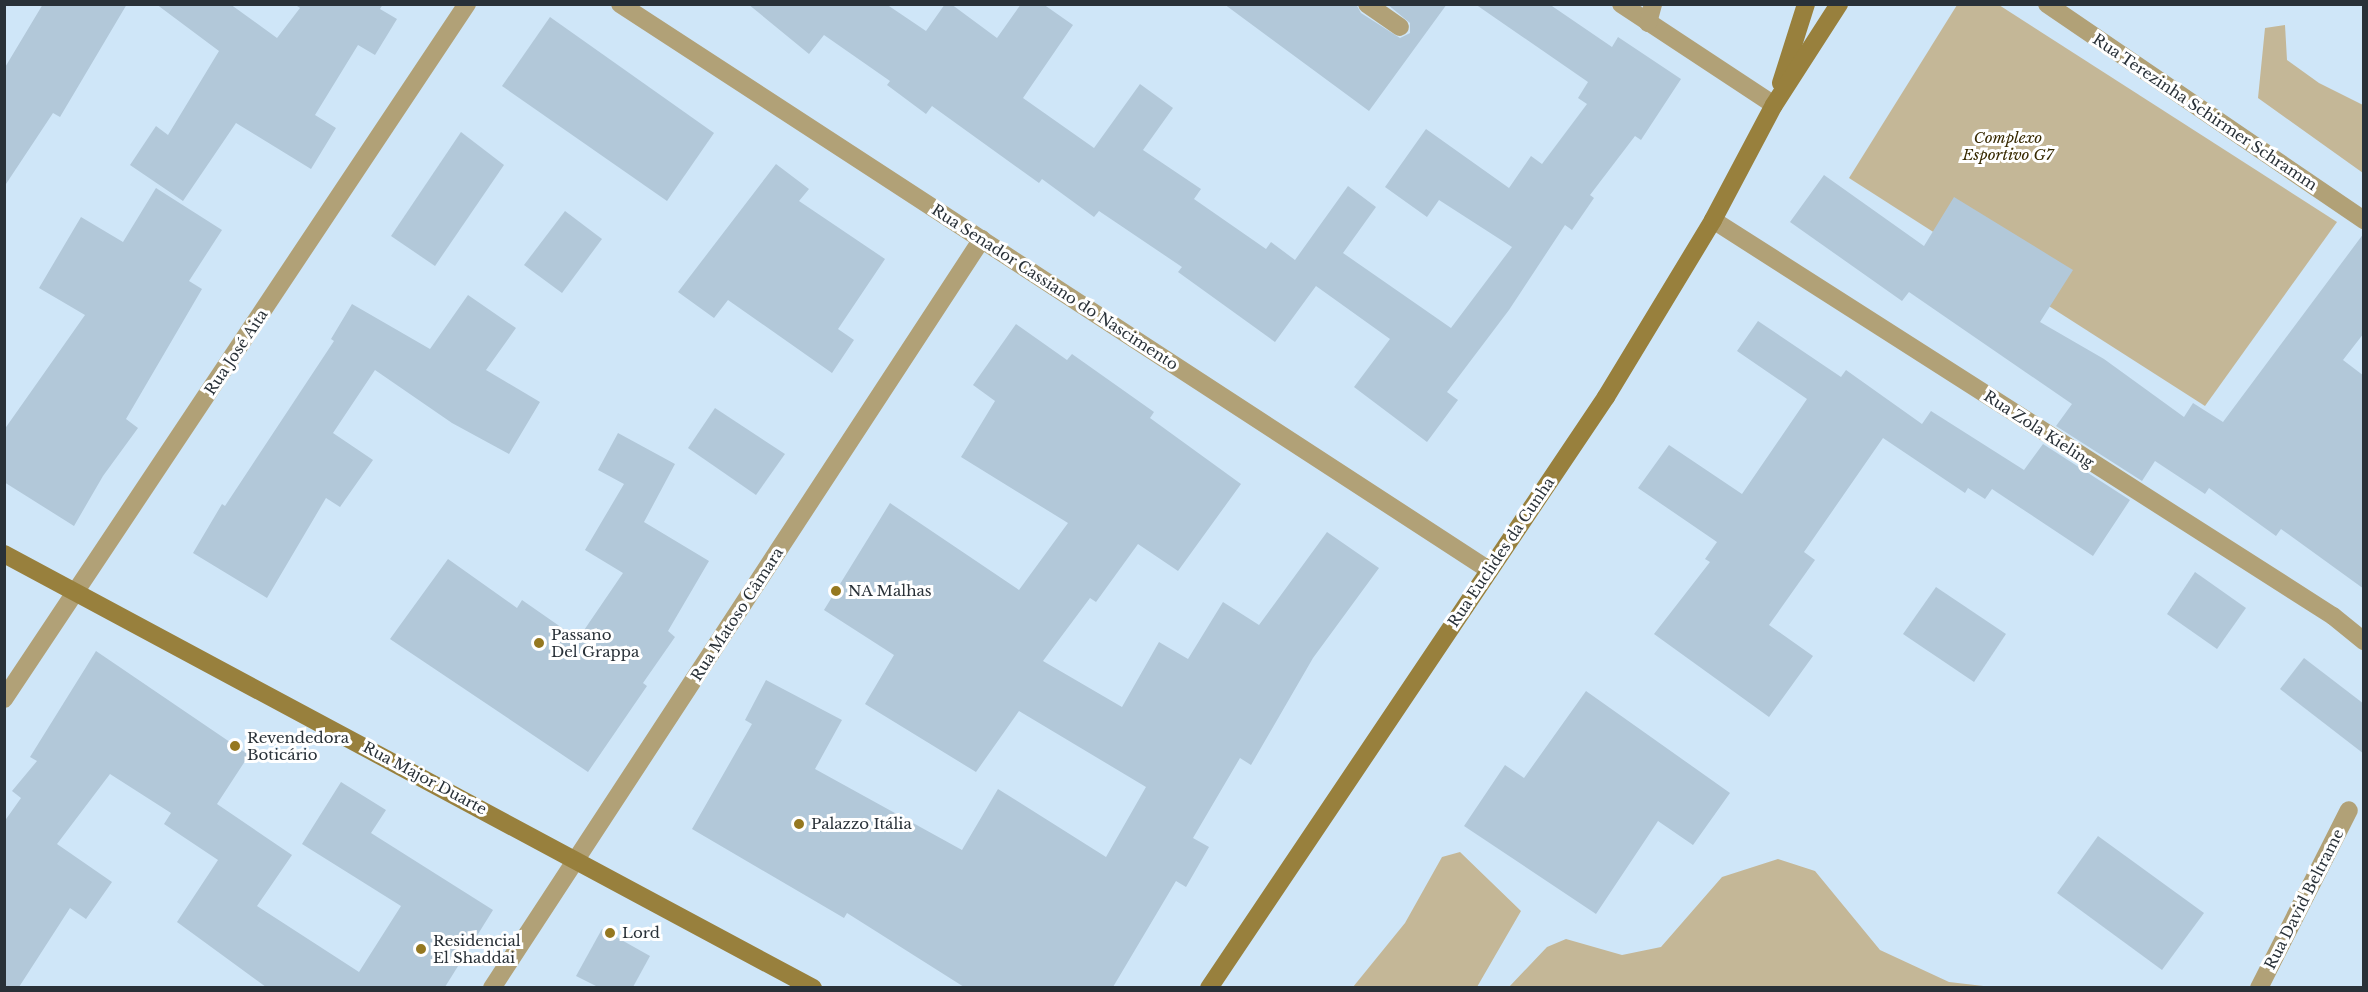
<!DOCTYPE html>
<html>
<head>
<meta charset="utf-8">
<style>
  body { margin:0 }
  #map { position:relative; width:2368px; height:992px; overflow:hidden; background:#cfe6f8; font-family:"Libre Baskerville",serif }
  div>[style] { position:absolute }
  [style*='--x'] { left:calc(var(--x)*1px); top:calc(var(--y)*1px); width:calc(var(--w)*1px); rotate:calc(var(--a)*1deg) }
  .green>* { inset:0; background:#c4b797 }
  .building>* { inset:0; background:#b2c8d9 }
  .lane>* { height:18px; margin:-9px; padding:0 9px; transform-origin:9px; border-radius:9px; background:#b1a177 }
  .street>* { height:18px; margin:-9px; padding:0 9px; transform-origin:9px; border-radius:9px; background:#b1a177 }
  .secondary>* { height:18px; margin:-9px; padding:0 9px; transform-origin:9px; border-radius:9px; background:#98803d }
  .dots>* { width:16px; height:16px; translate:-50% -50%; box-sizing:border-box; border:3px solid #fff; border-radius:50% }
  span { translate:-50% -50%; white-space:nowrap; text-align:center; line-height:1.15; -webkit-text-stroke:6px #fff; paint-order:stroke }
  .street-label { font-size:15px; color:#293138 }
  .park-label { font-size:15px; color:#372900; font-style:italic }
  .poi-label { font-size:15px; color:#293138 }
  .left { translate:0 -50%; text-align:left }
  .frame { position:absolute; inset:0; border:6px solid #293138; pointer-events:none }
</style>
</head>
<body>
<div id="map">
  <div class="green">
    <i style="clip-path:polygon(1957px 5px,1999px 5px,2337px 222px,2205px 406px,1849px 178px)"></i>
    <i style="clip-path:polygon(2285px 25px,2287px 60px,2319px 83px,2363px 105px,2363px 173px,2258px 98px,2265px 28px)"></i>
    <i style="clip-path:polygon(1460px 852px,1521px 911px,1477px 987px,1353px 987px,1405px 923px,1442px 857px)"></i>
    <i style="clip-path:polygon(1778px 859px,1815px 871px,1880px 950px,1949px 982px,1992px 987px,1509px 987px,1547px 947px,1566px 939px,1622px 955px,1661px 947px,1722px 877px)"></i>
  </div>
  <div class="building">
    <i style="clip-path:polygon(43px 4px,127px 4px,60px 117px,53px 113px,4px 187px,4px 69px)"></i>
    <i style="clip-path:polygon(156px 4px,230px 4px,277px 38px,300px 8px,294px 4px,383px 4px,380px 9px,397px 19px,375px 55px,358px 45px,315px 115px,336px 128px,311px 169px,236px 123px,183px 201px,130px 165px,156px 126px,168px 135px,219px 51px)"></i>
    <i style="clip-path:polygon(748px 4px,886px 4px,926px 31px,945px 4px,951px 4px,997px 38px,1021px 4px,1043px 4px,1073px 25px,1023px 98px,1094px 148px,1140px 84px,1173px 108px,1143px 150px,1201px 189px,1194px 199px,1266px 249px,1271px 242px,1295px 260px,1348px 186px,1376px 207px,1343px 253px,1451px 328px,1512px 247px,1439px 200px,1427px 217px,1385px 187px,1426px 129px,1509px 188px,1531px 156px,1542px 164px,1587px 104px,1578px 98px,1588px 82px,1475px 4px,1549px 4px,1612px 47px,1618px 37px,1681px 79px,1641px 140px,1635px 136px,1590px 195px,1594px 198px,1572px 230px,1565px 225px,1509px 310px,1447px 392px,1458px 400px,1427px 442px,1354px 387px,1390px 339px,1316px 286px,1275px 342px,1178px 272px,1182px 267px,1099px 211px,1094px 217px,1042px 179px,1039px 183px,932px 106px,926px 114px,887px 85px,890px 81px,824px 35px,809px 54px)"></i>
    <i style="clip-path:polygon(1224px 4px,1356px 4px,1361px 13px,1400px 38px,1410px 33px,1410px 23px,1387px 4px,1447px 4px,1369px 111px)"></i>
    <i style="clip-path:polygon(550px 17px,714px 133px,667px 201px,502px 86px)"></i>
    <i style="clip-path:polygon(461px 132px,504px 165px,435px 266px,391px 236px)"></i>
    <i style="clip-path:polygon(776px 164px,809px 189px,799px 201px,885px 259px,838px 329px,854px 340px,832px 373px,728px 300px,714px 318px,678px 292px)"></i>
    <i style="clip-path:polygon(1824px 175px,1924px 246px,1954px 197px,2073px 270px,2040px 322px,2104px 359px,2184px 417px,2193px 403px,2223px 422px,2364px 233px,2364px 333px,2343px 360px,2364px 376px,2364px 589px,2281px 529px,2276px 536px,2209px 488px,2205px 494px,2155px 461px,2142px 481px,2056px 426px,2072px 404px,1909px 292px,1902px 301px,1790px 222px)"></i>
    <i style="clip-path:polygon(156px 188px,222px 230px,189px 281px,202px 289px,126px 419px,138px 428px,103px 476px,74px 526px,4px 482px,4px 430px,85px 315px,39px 288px,81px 217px,123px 242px)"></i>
    <i style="clip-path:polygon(565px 211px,602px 239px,562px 293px,524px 265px)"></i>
    <i style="clip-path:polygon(468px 295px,516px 328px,486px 370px,540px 402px,509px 454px,452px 423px,375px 370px,333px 433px,373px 460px,340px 507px,326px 498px,267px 598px,193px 553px,222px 504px,225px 506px,334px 341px,331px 339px,352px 304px,430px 349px)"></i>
    <i style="clip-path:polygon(1758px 321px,1841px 377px,1846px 370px,1922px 424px,1931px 411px,2024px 470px,2043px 444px,2130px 500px,2093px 556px,1992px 489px,1985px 499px,1968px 488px,1965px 493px,1883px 438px,1804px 552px,1815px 560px,1769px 625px,1813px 656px,1769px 717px,1654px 634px,1710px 562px,1705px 559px,1717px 542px,1638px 488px,1669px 445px,1742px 494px,1807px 399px,1737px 351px)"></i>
    <i style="clip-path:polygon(1016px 324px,1067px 360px,1072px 354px,1154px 412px,1150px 418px,1241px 484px,1178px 571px,1138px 544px,1096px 602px,1090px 598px,1043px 661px,1122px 707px,1159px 642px,1188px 659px,1223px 602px,1259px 625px,1327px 532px,1379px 568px,1313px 658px,1251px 765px,1240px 758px,1193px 838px,1209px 847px,1186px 887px,1176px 881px,1113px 987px,964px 987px,847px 913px,844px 918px,692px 829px,752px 724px,745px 720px,766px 680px,842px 720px,815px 769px,962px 850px,998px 789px,1106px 857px,1146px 787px,1019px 711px,976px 772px,865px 704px,894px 655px,824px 610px,890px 503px,1019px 590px,1068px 523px,961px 457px,995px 401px,973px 385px)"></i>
    <i style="clip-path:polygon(715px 408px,785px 454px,756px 495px,688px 448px)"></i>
    <i style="clip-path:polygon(618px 433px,675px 464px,644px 522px,709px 561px,668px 631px,675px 637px,643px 683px,647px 686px,588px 772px,390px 639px,448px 559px,517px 608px,522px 600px,578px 639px,623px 573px,585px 550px,624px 484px,598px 470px)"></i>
    <i style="clip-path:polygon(2195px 572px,2246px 608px,2217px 649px,2167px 614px)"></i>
    <i style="clip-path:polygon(1936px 587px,2006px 634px,1974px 682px,1903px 634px)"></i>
    <i style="clip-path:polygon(96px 651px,249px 755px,217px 804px,292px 855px,257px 906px,359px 972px,401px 906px,302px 844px,341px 782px,386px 810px,371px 833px,493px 910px,445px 987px,266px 987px,177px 922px,218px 860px,164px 824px,171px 813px,110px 774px,57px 844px,112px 882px,86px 919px,70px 908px,19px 987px,4px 987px,4px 822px,21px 798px,12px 791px,37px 761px,30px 757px)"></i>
    <i style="clip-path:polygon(2304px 658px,2364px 704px,2364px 754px,2280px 689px)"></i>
    <i style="clip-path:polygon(1586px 691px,1730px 793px,1693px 845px,1658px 821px,1596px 914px,1464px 826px,1505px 765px,1524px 778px)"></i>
    <i style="clip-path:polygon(2098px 836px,2204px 913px,2162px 970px,2057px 893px)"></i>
    <i style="clip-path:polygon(602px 929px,650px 956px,633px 987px,598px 987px,576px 976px)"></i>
  </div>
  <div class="lane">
    <i style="--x:1367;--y:4;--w:40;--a:34.9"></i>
  </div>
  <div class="street">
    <i style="--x:620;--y:4;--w:1037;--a:33.08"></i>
    <i style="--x:1621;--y:4;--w:183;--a:33.4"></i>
    <i style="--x:2047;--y:4;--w:384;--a:34.3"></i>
    <i style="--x:1648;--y:23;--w:20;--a:-75"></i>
    <i style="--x:1713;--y:220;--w:736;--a:32.57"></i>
    <i style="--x:2333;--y:616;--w:40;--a:39"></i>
    <i style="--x:4;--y:699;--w:835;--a:-56.33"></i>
    <i style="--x:492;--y:988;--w:895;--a:-56.81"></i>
    <i style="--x:2259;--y:988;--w:199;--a:-63.2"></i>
  </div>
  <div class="secondary">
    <i style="--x:1781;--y:83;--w:83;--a:-72.4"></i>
    <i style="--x:4;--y:554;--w:918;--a:28.21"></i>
    <i style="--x:1209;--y:988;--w:712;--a:-56.11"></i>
    <i style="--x:1606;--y:397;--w:207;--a:-58.8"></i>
    <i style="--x:1713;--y:220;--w:130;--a:-62.1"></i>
    <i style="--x:1774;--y:105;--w:120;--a:-57.2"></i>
  </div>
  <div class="dots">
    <i style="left:836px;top:591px;background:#957820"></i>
    <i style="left:539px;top:643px;background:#957820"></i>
    <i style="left:235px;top:746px;background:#957820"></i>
    <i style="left:799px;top:824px;background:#957820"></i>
    <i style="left:610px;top:933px;background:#957820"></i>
    <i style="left:421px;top:949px;background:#957820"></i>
  </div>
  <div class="street-label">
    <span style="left:2205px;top:112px;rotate:34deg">Rua Terezinha Schirmer Schramm</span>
    <span style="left:1055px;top:287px;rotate:33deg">Rua Senador Cassiano do Nascimento</span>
    <span style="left:236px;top:352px;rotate:-56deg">Rua José Aita</span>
    <span style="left:2039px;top:429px;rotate:33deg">Rua Zola Kieling</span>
    <span style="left:1501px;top:552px;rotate:-56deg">Rua Euclides da Cunha</span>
    <span style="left:737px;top:614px;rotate:-57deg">Rua Matoso Câmara</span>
    <span style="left:425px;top:778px;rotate:28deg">Rua Major Duarte</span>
    <span style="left:2304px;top:899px;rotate:-63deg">Rua David Beltrame</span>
  </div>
  <div class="park-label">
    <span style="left:2008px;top:146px">Complexo<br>Esportivo G7</span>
  </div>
  <div class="poi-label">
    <span class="left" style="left:848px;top:591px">NA Malhas</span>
    <span class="left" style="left:551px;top:643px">Passano<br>Del Grappa</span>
    <span class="left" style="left:247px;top:746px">Revendedora<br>Boticário</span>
    <span class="left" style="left:811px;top:824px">Palazzo Itália</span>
    <span class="left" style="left:622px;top:933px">Lord</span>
    <span class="left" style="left:433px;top:949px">Residencial<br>El Shaddai</span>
  </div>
  <div class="frame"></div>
</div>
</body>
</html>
